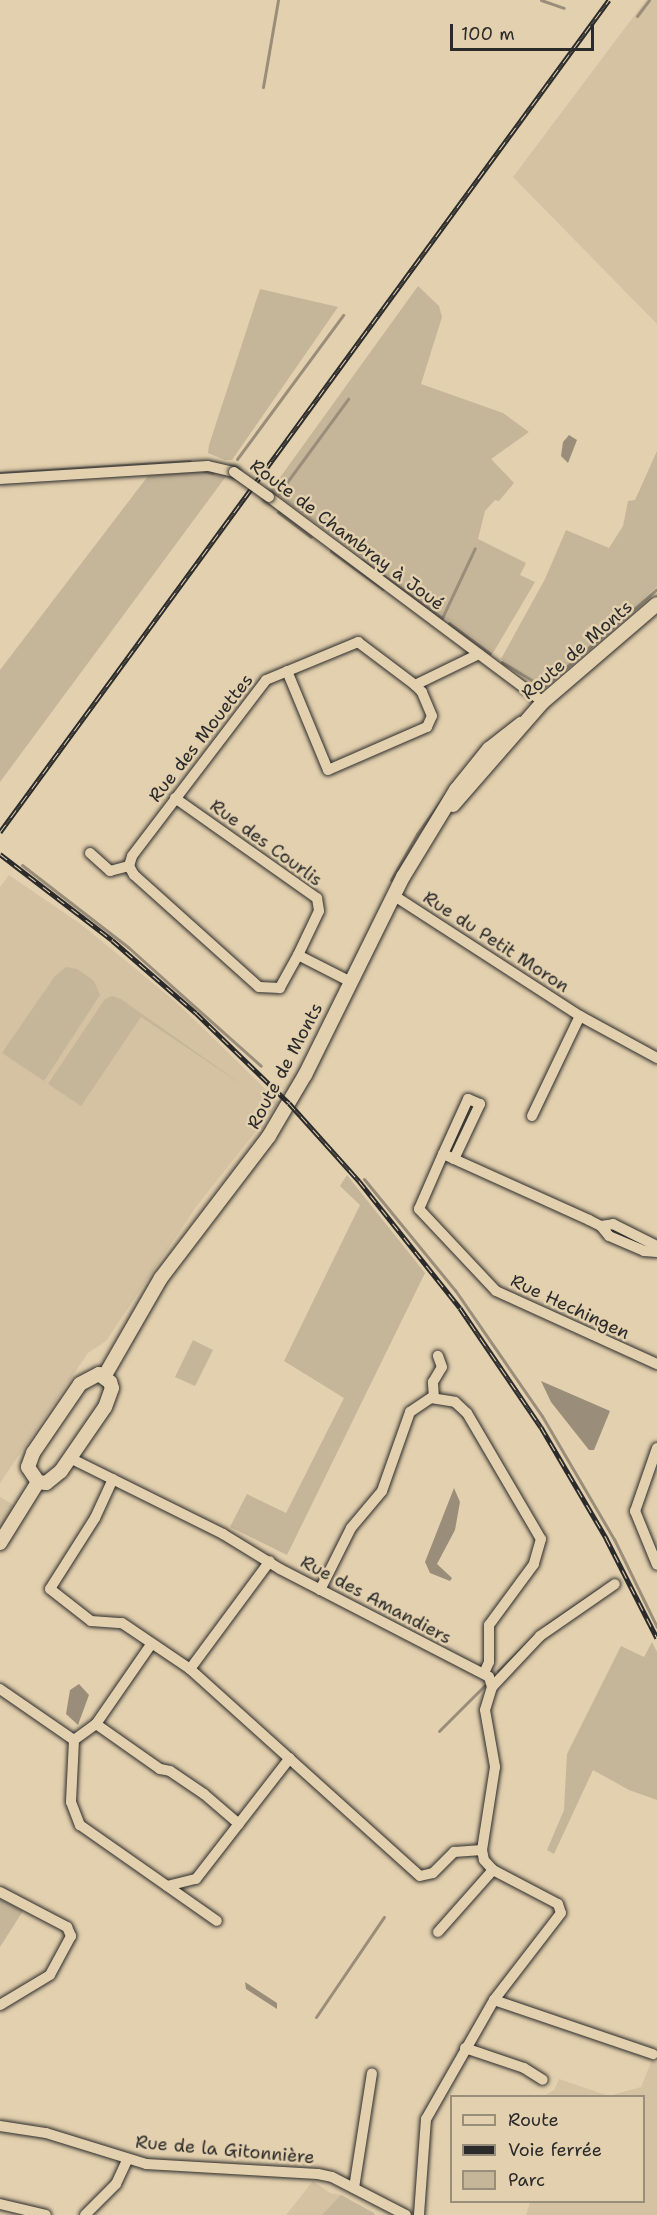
<!DOCTYPE html>
<html>
<head>
<meta charset="utf-8">
<style>
  body { margin:0 }
  #map { position:relative; width:657px; height:2215px; overflow:hidden; background:#e3d0ae; font-family:"Shantell Sans",sans-serif }
  div>[style] { position:absolute }
  [style*='--x'] { left:calc(var(--x)*1px); top:calc(var(--y)*1px); width:calc(var(--w)*1px); rotate:calc(var(--a)*1deg) }
  .built>* { inset:0; background:#d4c2a3 }
  .green>* { inset:0; background:#c5b599 }
  .water>* { inset:0; background:#9a8e7a }
  .stream>* { height:3px; margin:-1.5px; padding:0 1.5px; transform-origin:1.5px; border-radius:1.5px; background:#9a8e7a }
  .roads { filter:drop-shadow(0 0 2px #2b2b2b) drop-shadow(0 0 2px #2b2b2b) }
  .minor>* { height:10px; margin:-5px; padding:0 5px; transform-origin:5px; border-radius:5px; background:#e3d0ae }
  .major>* { height:14px; margin:-7px; padding:0 7px; transform-origin:7px; border-radius:7px; background:#e3d0ae }
  .rail>* { height:5px; margin-top:-2.5px; transform-origin:0; background:repeating-linear-gradient(90deg,#e3d0ae 0 9px,#2b2b2b 0 18px); box-sizing:border-box; border-block:2px solid #2b2b2b }
  .bridges { filter:drop-shadow(0 0 2px #2b2b2b) drop-shadow(0 0 2px #2b2b2b) }
  .minor-bridge>* { height:10px; margin:-5px; padding:0 5px; transform-origin:5px; border-radius:5px; background:#e3d0ae }
  span { translate:-50% -50%; white-space:nowrap; text-align:center; line-height:1.15; -webkit-text-stroke:5px #e3d0ae; paint-order:stroke }
  .street-label { font-size:18px; color:#2b2b2b }
  .legend { position:absolute; left:450px; top:2095px; width:195px; height:108px; box-sizing:border-box; background:#e3d0ae; border:2px solid #998e7a; margin:0; padding:8px 10px; list-style:none; font-size:18px; color:#2b2b2b }
  .legend li { display:flex; align-items:center; gap:12px; height:30px }
  .legend b { width:30px; border:2px solid #998e7a }
  .scale { position:absolute; left:450px; top:24px; width:144px; height:27px; box-sizing:border-box; border:3px solid #2b2b2b; border-top:0; padding-left:8px; font-size:18px; line-height:21px; white-space:nowrap; color:#2b2b2b; -webkit-text-stroke:4px #e3d0ae; paint-order:stroke }
</style>
</head>
<body>
<div id="map">
  <div class="built">
    <i style="clip-path:polygon(646px 0,657px 0,657px 324px,513px 177px)"></i>
    <i style="clip-path:polygon(9px 875px,82px 925px,176px 1002px,279px 1102px,196px 1207px,106px 1341px,88px 1353px,0 1483px,0 887px)"></i>
    <i style="clip-path:polygon(0 1497px,17px 1507px,0 1534px)"></i>
    <i style="clip-path:polygon(652px 2060px,657px 2062px,657px 2215px,526px 2215px,530px 2202px,644px 2202px,644px 2096px,544px 2096px,554px 2090px,559px 2079px,609px 2096px,641px 2087px)"></i>
    <i style="clip-path:polygon(313px 2181px,330px 2193px,341px 2195px,375px 2215px,286px 2215px)"></i>
  </div>
  <div class="green">
    <i style="clip-path:polygon(418px 286px,439px 306px,442px 317px,421px 384px,503px 413px,529px 432px,491px 459px,514px 483px,499px 501px,495px 500px,485px 511px,478px 539px,526px 563px,520px 575px,535px 582px,493px 653px,271px 490px)"></i>
    <i style="clip-path:polygon(260px 289px,338px 307px,232px 460px,225px 460px,208px 453px,209px 445px)"></i>
    <i style="clip-path:polygon(657px 451px,657px 587px,547px 685px,537px 684px,501px 659px,545px 579px,566px 530px,609px 548px,623px 526px,628px 501px,635px 500px)"></i>
    <i style="clip-path:polygon(203px 471px,227px 475px,0 782px,0 670px,148px 476px)"></i>
    <i style="clip-path:polygon(66px 967px,77px 969px,94px 981px,100px 995px,44px 1081px,2px 1053px,55px 976px)"></i>
    <i style="clip-path:polygon(112px 996px,121px 999px,244px 1086px,141px 1017px,81px 1106px,48px 1084px,105px 999px)"></i>
    <i style="clip-path:polygon(347px 1175px,425px 1273px,287px 1555px,230px 1527px,247px 1494px,286px 1513px,344px 1398px,284px 1361px,360px 1205px,340px 1186px)"></i>
    <i style="clip-path:polygon(193px 1340px,213px 1350px,195px 1386px,175px 1377px)"></i>
    <i style="clip-path:polygon(652px 1642px,657px 1652px,657px 1800px,629px 1790px,593px 1770px,554px 1854px,547px 1850px,564px 1810px,567px 1754px,621px 1646px,644px 1657px)"></i>
    <i style="clip-path:polygon(0 1899px,23px 1911px,0 1947px)"></i>
    <i style="clip-path:polygon(341px 2195px,374px 2213px,375px 2215px,322px 2215px)"></i>
  </div>
  <div class="water">
    <i style="clip-path:polygon(569px 435px,577px 440px,568px 463px,561px 456px,563px 442px)"></i>
    <i style="clip-path:polygon(541px 1381px,610px 1411px,594px 1450px,589px 1450px,551px 1402px)"></i>
    <i style="clip-path:polygon(454px 1488px,460px 1502px,455px 1530px,437px 1564px,452px 1578px,450px 1581px,430px 1573px,425px 1562px)"></i>
    <i style="clip-path:polygon(79px 1684px,89px 1695px,78px 1725px,66px 1714px,70px 1690px)"></i>
    <i style="clip-path:polygon(245px 1982px,277px 2003px,277px 2009px,246px 1989px)"></i>
  </div>
  <div class="stream">
    <i style="--x:541;--y:0;--w:24;--a:19"></i>
    <i style="--x:637;--y:16;--w:20;--a:-53"></i>
    <i style="--x:263;--y:87;--w:88;--a:-80.2"></i>
    <i style="--x:237;--y:459;--w:179;--a:-53.6"></i>
    <i style="--x:203;--y:471;--w:10;--a:11"></i>
    <i style="--x:0;--y:473;--w:190;--a:-3.6"></i>
    <i style="--x:279;--y:493;--w:117;--a:-53.7"></i>
    <i style="--x:278;--y:512;--w:41;--a:37.1"></i>
    <i style="--x:331;--y:551;--w:64;--a:36.2"></i>
    <i style="--x:362;--y:560;--w:99;--a:35.9"></i>
    <i style="--x:442;--y:618;--w:77;--a:-64.8"></i>
    <i style="--x:449;--y:623;--w:51;--a:36.2"></i>
    <i style="--x:502;--y:662;--w:48;--a:31.4"></i>
    <i style="--x:543;--y:687;--w:150;--a:-40.7"></i>
    <i style="--x:22;--y:865;--w:134;--a:37.7"></i>
    <i style="--x:128;--y:947;--w:178;--a:41.8"></i>
    <i style="--x:391;--y:880;--w:53;--a:-60.5"></i>
    <i style="--x:417;--y:834;--w:49;--a:-54.1"></i>
    <i style="--x:364;--y:1179;--w:144;--a:50.7"></i>
    <i style="--x:455;--y:1290;--w:153;--a:55.4"></i>
    <i style="--x:542;--y:1416;--w:143;--a:59.7"></i>
    <i style="--x:614;--y:1539;--w:98;--a:64"></i>
    <i style="--x:547;--y:1625;--w:65;--a:-34.4"></i>
    <i style="--x:498;--y:1671;--w:54;--a:-44.3"></i>
    <i style="--x:439;--y:1731;--w:64;--a:-45"></i>
    <i style="--x:316;--y:2017;--w:121;--a:-55.8"></i>
  </div>
  <div class="roads">
    <div class="minor">
      <i style="--x:0;--y:479;--w:208;--a:-3.6"></i>
      <i style="--x:208;--y:466;--w:27;--a:13"></i>
      <i style="--x:269;--y:497;--w:342;--a:36.8"></i>
      <i style="--x:287;--y:671;--w:107;--a:67.5"></i>
      <i style="--x:328;--y:770;--w:108;--a:-23.5"></i>
      <i style="--x:427;--y:727;--w:12;--a:-66"></i>
      <i style="--x:432;--y:716;--w:26;--a:-113"></i>
      <i style="--x:422;--y:692;--w:10;--a:-135"></i>
      <i style="--x:175;--y:798;--w:174;--a:35.2"></i>
      <i style="--x:317;--y:898;--w:13;--a:81"></i>
      <i style="--x:319;--y:911;--w:49;--a:115.5"></i>
      <i style="--x:90;--y:853;--w:27;--a:42"></i>
      <i style="--x:110;--y:871;--w:20;--a:-15"></i>
      <i style="--x:393;--y:895;--w:223;--a:32.9"></i>
      <i style="--x:580;--y:1016;--w:88;--a:28.6"></i>
      <i style="--x:349;--y:981;--w:57;--a:-153"></i>
      <i style="--x:298;--y:955;--w:38;--a:119"></i>
      <i style="--x:280;--y:988;--w:21;--a:-177"></i>
      <i style="--x:259;--y:987;--w:168;--a:-138.1"></i>
      <i style="--x:134;--y:875;--w:10;--a:-119"></i>
      <i style="--x:129;--y:866;--w:10;--a:-73"></i>
      <i style="--x:132;--y:856;--w:221;--a:-52.7"></i>
      <i style="--x:266;--y:680;--w:100;--a:-22.4"></i>
      <i style="--x:358;--y:642;--w:71;--a:37"></i>
      <i style="--x:415;--y:685;--w:71;--a:-25.8"></i>
      <i style="--x:532;--y:1116;--w:111;--a:-64.4"></i>
      <i style="--x:443;--y:1154;--w:60;--a:113.6"></i>
      <i style="--x:419;--y:1209;--w:112;--a:46.8"></i>
      <i style="--x:496;--y:1291;--w:177;--a:24.4"></i>
      <i style="--x:454;--y:1159;--w:61;--a:-64.7"></i>
      <i style="--x:480;--y:1104;--w:13;--a:-157"></i>
      <i style="--x:468;--y:1099;--w:60;--a:114.4"></i>
      <i style="--x:443;--y:1154;--w:12;--a:24"></i>
      <i style="--x:454;--y:1159;--w:148;--a:24.3"></i>
      <i style="--x:589;--y:1220;--w:13;--a:27"></i>
      <i style="--x:601;--y:1226;--w:13;--a:51"></i>
      <i style="--x:609;--y:1236;--w:38;--a:23"></i>
      <i style="--x:644;--y:1251;--w:13;--a:4"></i>
      <i style="--x:601;--y:1226;--w:12;--a:-9"></i>
      <i style="--x:613;--y:1224;--w:49;--a:26.6"></i>
      <i style="--x:434;--y:1398;--w:16;--a:-94"></i>
      <i style="--x:433;--y:1382;--w:17;--a:-59"></i>
      <i style="--x:442;--y:1367;--w:12;--a:-110"></i>
      <i style="--x:657;--y:1448;--w:67;--a:109.2"></i>
      <i style="--x:635;--y:1511;--w:58;--a:67.8"></i>
      <i style="--x:70;--y:1458;--w:171;--a:26.4"></i>
      <i style="--x:223;--y:1534;--w:67;--a:31.6"></i>
      <i style="--x:280;--y:1569;--w:235;--a:27.3"></i>
      <i style="--x:489;--y:1677;--w:10;--a:73"></i>
      <i style="--x:492;--y:1687;--w:24;--a:107"></i>
      <i style="--x:485;--y:1710;--w:58;--a:80"></i>
      <i style="--x:495;--y:1767;--w:84;--a:98.9"></i>
      <i style="--x:482;--y:1850;--w:10;--a:79"></i>
      <i style="--x:484;--y:1860;--w:13;--a:48"></i>
      <i style="--x:493;--y:1870;--w:73;--a:27.6"></i>
      <i style="--x:558;--y:1904;--w:9;--a:72"></i>
      <i style="--x:561;--y:1913;--w:110;--a:127.6"></i>
      <i style="--x:494;--y:2000;--w:137;--a:119.7"></i>
      <i style="--x:426;--y:2119;--w:96;--a:94.2"></i>
      <i style="--x:113;--y:1479;--w:43;--a:114.8"></i>
      <i style="--x:95;--y:1518;--w:84;--a:122.4"></i>
      <i style="--x:50;--y:1589;--w:52;--a:38"></i>
      <i style="--x:91;--y:1621;--w:31;--a:4"></i>
      <i style="--x:122;--y:1623;--w:82;--a:34.1"></i>
      <i style="--x:190;--y:1669;--w:309;--a:42"></i>
      <i style="--x:420;--y:1876;--w:13;--a:-13"></i>
      <i style="--x:433;--y:1873;--w:30;--a:-45"></i>
      <i style="--x:454;--y:1852;--w:28;--a:-4"></i>
      <i style="--x:320;--y:1590;--w:69;--a:-63.4"></i>
      <i style="--x:351;--y:1528;--w:48;--a:-50"></i>
      <i style="--x:382;--y:1491;--w:84;--a:-70.5"></i>
      <i style="--x:410;--y:1412;--w:25;--a:-34"></i>
      <i style="--x:431;--y:1398;--w:24;--a:9"></i>
      <i style="--x:455;--y:1402;--w:16;--a:43"></i>
      <i style="--x:467;--y:1413;--w:146;--a:59.6"></i>
      <i style="--x:541;--y:1539;--w:26;--a:106"></i>
      <i style="--x:534;--y:1564;--w:76;--a:126.4"></i>
      <i style="--x:489;--y:1625;--w:37;--a:90"></i>
      <i style="--x:489;--y:1662;--w:12;--a:114"></i>
      <i style="--x:190;--y:1669;--w:134;--a:-53.5"></i>
      <i style="--x:492;--y:1687;--w:70;--a:-46.7"></i>
      <i style="--x:540;--y:1636;--w:91;--a:-34.7"></i>
      <i style="--x:0;--y:1689;--w:90;--a:34.6"></i>
      <i style="--x:74;--y:1740;--w:62;--a:92.8"></i>
      <i style="--x:71;--y:1802;--w:25;--a:69"></i>
      <i style="--x:80;--y:1825;--w:167;--a:35"></i>
      <i style="--x:96;--y:1724;--w:78;--a:35.1"></i>
      <i style="--x:160;--y:1769;--w:10;--a:11"></i>
      <i style="--x:170;--y:1771;--w:41;--a:34.1"></i>
      <i style="--x:204;--y:1794;--w:46;--a:40.6"></i>
      <i style="--x:74;--y:1740;--w:27;--a:-36"></i>
      <i style="--x:96;--y:1724;--w:98;--a:-55.3"></i>
      <i style="--x:167;--y:1886;--w:30;--a:-14"></i>
      <i style="--x:196;--y:1879;--w:153;--a:-52.2"></i>
      <i style="--x:0;--y:1892;--w:76;--a:27.6"></i>
      <i style="--x:67;--y:1927;--w:10;--a:66"></i>
      <i style="--x:71;--y:1936;--w:44;--a:118.3"></i>
      <i style="--x:50;--y:1975;--w:58;--a:149"></i>
      <i style="--x:438;--y:1932;--w:83;--a:-48.4"></i>
      <i style="--x:494;--y:2000;--w:168;--a:18.8"></i>
      <i style="--x:465;--y:2048;--w:62;--a:18.7"></i>
      <i style="--x:524;--y:2068;--w:22;--a:32"></i>
      <i style="--x:0;--y:2126;--w:47;--a:8.7"></i>
      <i style="--x:46;--y:2133;--w:105;--a:17.2"></i>
      <i style="--x:146;--y:2164;--w:172;--a:3.3"></i>
      <i style="--x:318;--y:2174;--w:14;--a:12"></i>
      <i style="--x:332;--y:2177;--w:83;--a:27.2"></i>
      <i style="--x:354;--y:2188;--w:116;--a:-81.1"></i>
      <i style="--x:0;--y:2204;--w:47;--a:13.4"></i>
      <i style="--x:85;--y:2215;--w:44;--a:-45"></i>
      <i style="--x:116;--y:2184;--w:26;--a:-65"></i>
    </div>
    <div class="major">
      <i style="--x:453;--y:805;--w:137;--a:-48.9"></i>
      <i style="--x:543;--y:702;--w:150;--a:-40.7"></i>
      <i style="--x:99;--y:1374;--w:14;--a:36"></i>
      <i style="--x:110;--y:1382;--w:6;--a:72"></i>
      <i style="--x:112;--y:1388;--w:20;--a:110"></i>
      <i style="--x:105;--y:1407;--w:78;--a:124.5"></i>
      <i style="--x:61;--y:1471;--w:19;--a:141"></i>
      <i style="--x:46;--y:1483;--w:8;--a:-173"></i>
      <i style="--x:38;--y:1482;--w:18;--a:-124"></i>
      <i style="--x:28;--y:1467;--w:15;--a:-70"></i>
      <i style="--x:33;--y:1453;--w:83;--a:-55.7"></i>
      <i style="--x:80;--y:1384;--w:21;--a:-28"></i>
      <i style="--x:104;--y:1377;--w:114;--a:-60.1"></i>
      <i style="--x:161;--y:1278;--w:178;--a:-52.7"></i>
      <i style="--x:269;--y:1136;--w:71;--a:-59.5"></i>
      <i style="--x:305;--y:1075;--w:221;--a:-63.7"></i>
      <i style="--x:403;--y:877;--w:102;--a:-58.7"></i>
      <i style="--x:456;--y:790;--w:53;--a:-51.2"></i>
      <i style="--x:489;--y:749;--w:41;--a:-38"></i>
      <i style="--x:0;--y:1543;--w:72;--a:-58.1"></i>
    </div>
  </div>
  <div class="rail">
    <i style="--x:0;--y:832;--w:1031;--a:-53.8"></i>
    <i style="--x:0;--y:854;--w:141;--a:37.5"></i>
    <i style="--x:112;--y:940;--w:111;--a:41"></i>
    <i style="--x:196;--y:1013;--w:129;--a:44.1"></i>
    <i style="--x:289;--y:1103;--w:105;--a:48.1"></i>
    <i style="--x:359;--y:1181;--w:162;--a:51.5"></i>
    <i style="--x:460;--y:1308;--w:144;--a:55.8"></i>
    <i style="--x:541;--y:1427;--w:129;--a:59.6"></i>
    <i style="--x:606;--y:1538;--w:112;--a:63"></i>
  </div>
  <div class="bridges">
    <div class="minor-bridge">
      <i style="--x:234;--y:472;--w:43;--a:35.5"></i>
    </div>
  </div>
  <div class="street-label">
    <span style="left:347px;top:535px;rotate:37deg">Route de Chambray à Joué</span>
    <span style="left:577px;top:650px;rotate:-41deg">Route de Monts</span>
    <span style="left:201px;top:738px;rotate:-52deg">Rue des Mouettes</span>
    <span style="left:266px;top:843px;rotate:36deg">Rue des Courlis</span>
    <span style="left:496px;top:942px;rotate:33deg">Rue du Petit Moron</span>
    <span style="left:285px;top:1066px;rotate:-62deg">Route de Monts</span>
    <span style="left:570px;top:1307px;rotate:25deg">Rue Hechingen</span>
    <span style="left:376px;top:1600px;rotate:28deg">Rue des Amandiers</span>
    <span style="left:225px;top:2150px;rotate:5deg">Rue de la Gitonnière</span>
  </div>
  <ul class="legend">
  <li><b style="height:8px;background:#e3d0ae"></b>Route</li>
  <li><b style="height:8px;background:#2b2b2b"></b>Voie ferrée</li>
  <li><b style="height:16px;background:#c5b599"></b>Parc</li>
  </ul>
  <div class="scale">100 m</div>
</div>
</body>
</html>
